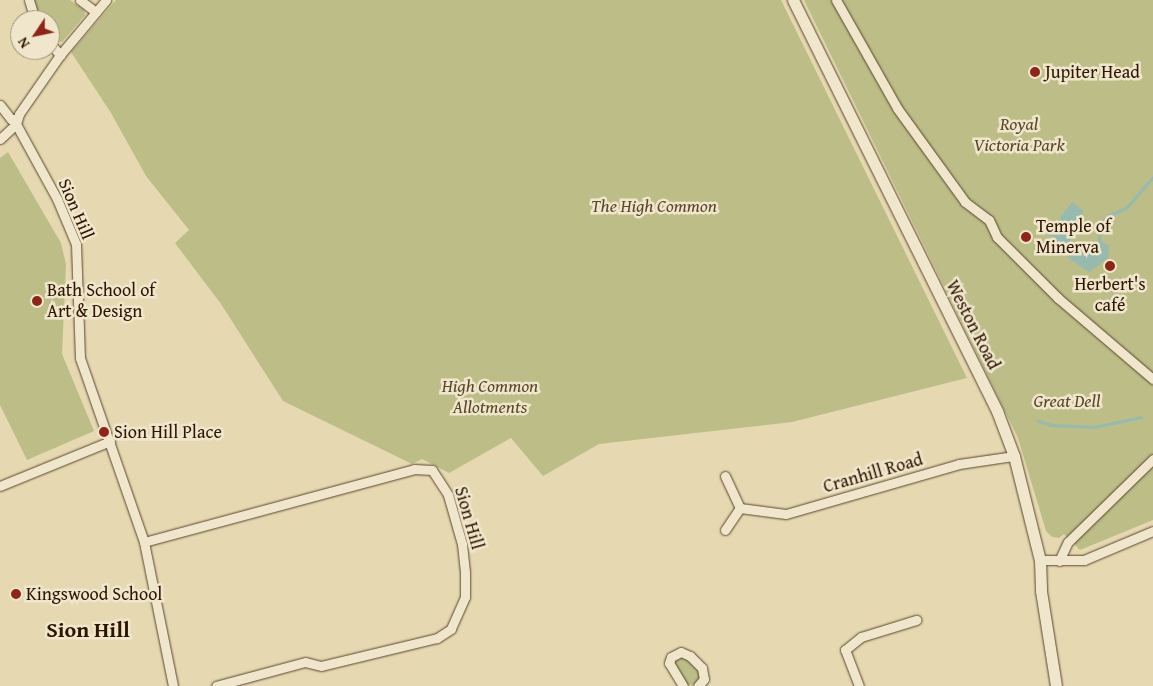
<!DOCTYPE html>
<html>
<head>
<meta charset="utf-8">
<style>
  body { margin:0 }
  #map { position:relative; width:1153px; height:686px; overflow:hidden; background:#e6d9b1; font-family:"Gentium Book Plus",serif }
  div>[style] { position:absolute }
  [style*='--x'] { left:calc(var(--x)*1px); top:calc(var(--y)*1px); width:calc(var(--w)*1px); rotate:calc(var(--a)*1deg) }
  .green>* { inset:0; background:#bcbd87 }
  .water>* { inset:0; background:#96baad }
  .stream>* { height:3px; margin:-1.5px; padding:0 1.5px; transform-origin:1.5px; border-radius:1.5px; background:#96baad }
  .roads { filter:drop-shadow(0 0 1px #5b452c) drop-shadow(0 0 1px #5b452c) }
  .minor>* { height:9px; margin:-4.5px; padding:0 4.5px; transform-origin:4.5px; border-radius:4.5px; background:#efe6cc }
  .tertiary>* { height:11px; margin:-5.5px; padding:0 5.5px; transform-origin:5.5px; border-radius:5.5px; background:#efe6cc }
  .dots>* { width:14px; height:14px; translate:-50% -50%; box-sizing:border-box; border:2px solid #efe6cc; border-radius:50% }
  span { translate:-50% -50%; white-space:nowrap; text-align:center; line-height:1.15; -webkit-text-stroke:5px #efe6cc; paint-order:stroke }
  .poi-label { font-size:18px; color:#2d1400 }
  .left { translate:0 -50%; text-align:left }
  .park-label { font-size:18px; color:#584728; font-style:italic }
  .street-label { font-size:18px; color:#2d1400 }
  .district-label { font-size:22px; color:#2d1400; font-weight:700 }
  .north { position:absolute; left:10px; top:10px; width:50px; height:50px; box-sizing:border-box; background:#efe6cc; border:1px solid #a1927a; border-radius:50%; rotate:236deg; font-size:14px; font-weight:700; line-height:20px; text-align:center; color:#2d1400 }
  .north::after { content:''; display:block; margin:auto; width:18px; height:22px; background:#8f2418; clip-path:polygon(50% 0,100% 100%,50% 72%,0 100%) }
</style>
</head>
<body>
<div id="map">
  <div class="green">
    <i style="clip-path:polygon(34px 0,70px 0,84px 10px,85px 15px,62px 42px,55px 41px,50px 36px,50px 20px,38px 20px)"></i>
    <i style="clip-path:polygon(116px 0,781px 0,967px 378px,792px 422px,599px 444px,543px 476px,511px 438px,449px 473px,422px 459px,412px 464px,283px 401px,221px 304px,175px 243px,189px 230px,146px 176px,111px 113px,71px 52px)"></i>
    <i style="clip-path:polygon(804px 0,1153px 0,1153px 520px,1080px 550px,1064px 534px,1059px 538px,1052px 537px,1046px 531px,1018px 438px)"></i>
    <i style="clip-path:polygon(8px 152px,61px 243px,66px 264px,62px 354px,94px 431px,27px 460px,0 405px,0 158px)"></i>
    <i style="clip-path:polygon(681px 655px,689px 658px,702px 675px,694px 685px,687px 685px,673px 667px,674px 659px)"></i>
  </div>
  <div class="water">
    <i style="clip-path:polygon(1072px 202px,1083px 211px,1083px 217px,1067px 230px,1072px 245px,1085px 253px,1093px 249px,1099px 240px,1109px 246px,1108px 258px,1089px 272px,1071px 260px,1053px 239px,1055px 225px)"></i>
  </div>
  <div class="stream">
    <i style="--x:1044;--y:232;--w:8;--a:14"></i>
    <i style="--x:1099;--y:240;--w:16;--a:-90"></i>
    <i style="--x:1099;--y:224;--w:13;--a:-42"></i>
    <i style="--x:1109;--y:215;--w:18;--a:-22"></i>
    <i style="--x:1126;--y:208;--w:41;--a:-48.9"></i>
    <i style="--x:1038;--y:421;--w:14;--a:17"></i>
    <i style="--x:1051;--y:425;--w:43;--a:2.7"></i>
    <i style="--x:1094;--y:427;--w:48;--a:-12"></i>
  </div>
  <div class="roads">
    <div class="minor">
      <i style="--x:29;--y:0;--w:21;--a:73"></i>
      <i style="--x:80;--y:0;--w:20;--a:37"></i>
      <i style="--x:836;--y:0;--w:124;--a:60.5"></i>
      <i style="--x:897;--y:108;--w:116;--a:54.1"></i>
      <i style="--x:965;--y:202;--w:30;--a:37"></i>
      <i style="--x:989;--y:220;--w:19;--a:65"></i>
      <i style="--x:997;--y:237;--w:86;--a:45"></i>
      <i style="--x:1058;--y:298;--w:125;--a:40.5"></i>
      <i style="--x:50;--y:43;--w:16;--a:50"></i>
      <i style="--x:0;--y:105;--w:18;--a:52"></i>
      <i style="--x:11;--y:119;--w:6;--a:0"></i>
      <i style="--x:16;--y:124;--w:85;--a:61.3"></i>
      <i style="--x:57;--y:199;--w:49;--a:67.1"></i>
      <i style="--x:76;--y:244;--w:114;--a:88"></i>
      <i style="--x:80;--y:358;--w:195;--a:70.8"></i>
      <i style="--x:144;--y:542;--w:147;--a:78.6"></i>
      <i style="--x:16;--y:124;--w:10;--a:-73"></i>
      <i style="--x:19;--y:114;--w:72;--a:-55.2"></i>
      <i style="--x:60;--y:55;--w:72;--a:-50.1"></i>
      <i style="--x:0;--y:139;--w:22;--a:-43"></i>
      <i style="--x:725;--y:476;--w:35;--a:65"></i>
      <i style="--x:0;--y:486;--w:119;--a:-22.2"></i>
      <i style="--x:725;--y:530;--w:27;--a:-56"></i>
      <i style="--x:740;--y:508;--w:46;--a:7.4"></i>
      <i style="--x:786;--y:514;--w:180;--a:-16.1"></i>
      <i style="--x:959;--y:464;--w:56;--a:-8.3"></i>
      <i style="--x:144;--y:542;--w:280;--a:-15.1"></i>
      <i style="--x:414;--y:469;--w:18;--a:3"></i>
      <i style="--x:432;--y:470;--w:30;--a:57"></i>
      <i style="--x:448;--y:495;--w:51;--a:74.1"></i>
      <i style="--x:462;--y:544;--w:29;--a:84"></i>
      <i style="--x:465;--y:573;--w:24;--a:90"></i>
      <i style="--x:465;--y:597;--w:35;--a:114"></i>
      <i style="--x:451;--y:629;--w:17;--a:147"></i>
      <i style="--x:437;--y:638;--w:119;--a:166.4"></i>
      <i style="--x:321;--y:666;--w:16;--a:-166"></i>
      <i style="--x:305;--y:662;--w:92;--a:164.9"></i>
      <i style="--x:1040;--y:560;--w:44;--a:0"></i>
      <i style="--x:1084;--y:560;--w:75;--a:-22.8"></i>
      <i style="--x:1059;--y:561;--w:21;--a:-65"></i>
      <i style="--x:1068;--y:542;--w:119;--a:-44.3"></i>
      <i style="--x:683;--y:686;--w:27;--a:-121"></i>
      <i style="--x:669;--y:663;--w:6;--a:-72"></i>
      <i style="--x:671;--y:657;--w:11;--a:-27"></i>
      <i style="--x:681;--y:652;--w:10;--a:24"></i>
      <i style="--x:690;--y:656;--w:17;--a:45"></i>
      <i style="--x:702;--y:668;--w:11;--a:80"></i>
      <i style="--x:704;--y:679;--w:9;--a:131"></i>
      <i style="--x:859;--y:686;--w:39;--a:-111"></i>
      <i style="--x:845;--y:650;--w:21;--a:-39"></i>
      <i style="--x:861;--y:637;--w:58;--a:-17.2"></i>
    </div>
    <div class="tertiary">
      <i style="--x:793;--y:0;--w:459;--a:63.6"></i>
      <i style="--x:997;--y:411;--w:48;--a:69.3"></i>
      <i style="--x:1014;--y:456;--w:107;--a:76"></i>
      <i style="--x:1040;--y:560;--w:31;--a:88"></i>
      <i style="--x:1041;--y:591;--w:96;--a:81"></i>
    </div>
  </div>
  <div class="dots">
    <i style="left:1035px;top:72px;background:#8f2418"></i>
    <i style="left:1026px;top:237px;background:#8f2418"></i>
    <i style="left:1110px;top:266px;background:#8f2418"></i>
    <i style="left:37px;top:301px;background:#8f2418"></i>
    <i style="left:104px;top:432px;background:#8f2418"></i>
    <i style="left:16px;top:594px;background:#8f2418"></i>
  </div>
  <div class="poi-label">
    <span class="left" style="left:1045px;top:72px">Jupiter Head</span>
    <span class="left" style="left:1036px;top:237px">Temple of<br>Minerva</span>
    <span style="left:1110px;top:295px">Herbert's<br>café</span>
    <span class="left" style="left:47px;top:301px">Bath School of<br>Art &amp; Design</span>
    <span class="left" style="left:114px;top:432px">Sion Hill Place</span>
    <span class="left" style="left:26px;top:594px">Kingswood School</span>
  </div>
  <div class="park-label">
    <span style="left:1019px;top:135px">Royal<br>Victoria Park</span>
    <span style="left:654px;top:206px">The High Common</span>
    <span style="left:490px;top:397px">High Common<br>Allotments</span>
    <span style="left:1067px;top:401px">Great Dell</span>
  </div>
  <div class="street-label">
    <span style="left:76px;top:209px;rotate:67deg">Sion Hill</span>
    <span style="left:973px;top:325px;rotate:63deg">Weston Road</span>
    <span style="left:873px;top:473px;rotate:-16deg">Cranhill Road</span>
    <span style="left:469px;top:518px;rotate:74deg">Sion Hill</span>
  </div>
  <div class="district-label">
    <span style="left:88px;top:630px">Sion Hill</span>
  </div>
  <div class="north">N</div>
</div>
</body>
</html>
